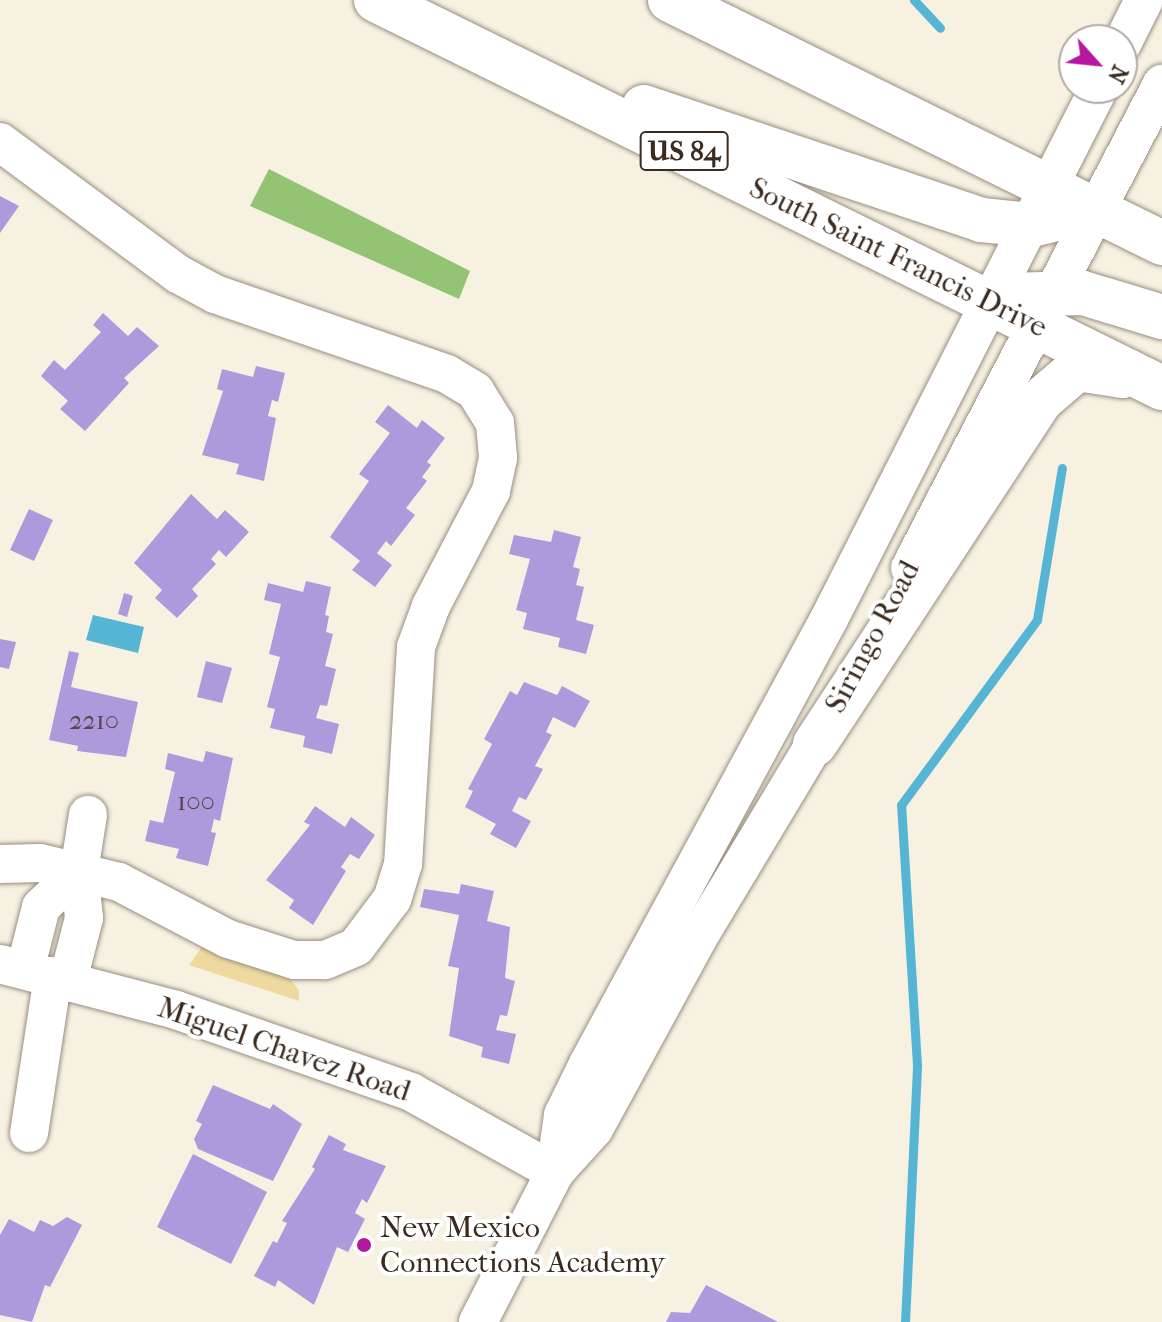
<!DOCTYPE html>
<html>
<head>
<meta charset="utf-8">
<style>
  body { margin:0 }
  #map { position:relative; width:1162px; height:1322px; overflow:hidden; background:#f7f1e2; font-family:"IM FELL French Canon",serif }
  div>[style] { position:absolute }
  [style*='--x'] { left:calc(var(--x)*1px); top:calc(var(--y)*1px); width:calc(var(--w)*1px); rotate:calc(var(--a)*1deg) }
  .green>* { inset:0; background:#93c474 }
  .sand>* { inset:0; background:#eeda9e }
  .water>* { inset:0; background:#56b4d4 }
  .stream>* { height:9px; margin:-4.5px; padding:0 4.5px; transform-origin:4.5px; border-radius:4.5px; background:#56b4d4 }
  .building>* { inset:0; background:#ac9add }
  .roads { filter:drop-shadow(0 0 2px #998e80) drop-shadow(0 0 2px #998e80) }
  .minor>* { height:38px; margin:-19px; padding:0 19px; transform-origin:19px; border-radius:19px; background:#fff }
  .highway>* { height:44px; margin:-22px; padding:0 22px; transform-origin:22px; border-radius:22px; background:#fff }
  .dots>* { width:22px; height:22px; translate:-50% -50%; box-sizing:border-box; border:4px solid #fff; border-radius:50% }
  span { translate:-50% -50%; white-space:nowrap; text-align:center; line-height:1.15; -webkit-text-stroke:8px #fff; paint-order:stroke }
  .number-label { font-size:26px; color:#57464e }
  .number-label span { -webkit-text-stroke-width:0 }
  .shield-label span { padding:2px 6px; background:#fff; border:2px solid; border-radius:6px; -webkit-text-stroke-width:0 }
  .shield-label { font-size:28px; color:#3b2a1e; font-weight:700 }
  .street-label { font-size:30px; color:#3b2a1e }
  .poi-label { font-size:30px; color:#3b2a1e }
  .left { translate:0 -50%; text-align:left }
  .north { position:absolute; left:1058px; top:24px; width:80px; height:80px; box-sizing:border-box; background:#fff; border:2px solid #b1aaa5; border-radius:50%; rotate:117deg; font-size:22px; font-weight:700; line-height:32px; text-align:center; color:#3b2a1e }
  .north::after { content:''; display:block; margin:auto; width:28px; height:36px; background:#b5179e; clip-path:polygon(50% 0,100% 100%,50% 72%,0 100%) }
</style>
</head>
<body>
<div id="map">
  <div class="green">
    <i style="clip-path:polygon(269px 169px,470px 271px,459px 299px,250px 206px)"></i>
  </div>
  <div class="sand">
    <i style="clip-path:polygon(204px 944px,285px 974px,299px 990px,299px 1001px,189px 965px)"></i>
  </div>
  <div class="water">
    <i style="clip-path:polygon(93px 615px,144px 627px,138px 653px,86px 640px)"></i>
  </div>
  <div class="stream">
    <i style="--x:914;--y:0;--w:38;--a:47"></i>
    <i style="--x:905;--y:1322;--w:257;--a:-87.3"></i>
    <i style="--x:917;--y:1065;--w:260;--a:-93.5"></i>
    <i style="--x:901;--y:805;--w:230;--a:-53.7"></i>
    <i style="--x:1037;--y:620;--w:154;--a:-80.7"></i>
  </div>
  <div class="building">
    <i style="clip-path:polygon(0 196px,19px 206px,0 233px)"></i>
    <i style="clip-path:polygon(103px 313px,128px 336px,137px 327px,159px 346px,124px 378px,129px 383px,85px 431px,60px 409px,68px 401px,41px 376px,54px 360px,65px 370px,101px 332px,93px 325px)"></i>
    <i style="clip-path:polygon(256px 366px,285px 373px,278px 402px,272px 400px,268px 416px,276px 418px,264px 481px,236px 474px,239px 464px,202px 455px,223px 391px,217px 389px,222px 369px,253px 377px)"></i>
    <i style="clip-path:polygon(388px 405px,417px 428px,422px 420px,445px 438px,427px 462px,431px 465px,422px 477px,427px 481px,406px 508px,415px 515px,391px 546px,386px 541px,377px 553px,392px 565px,375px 587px,352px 570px,360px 561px,330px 537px,369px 481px,359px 474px,390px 433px,375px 422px)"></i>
    <i style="clip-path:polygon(191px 494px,217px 519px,225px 510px,249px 532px,226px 557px,219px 550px,211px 559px,216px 564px,192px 589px,198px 596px,177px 618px,155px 598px,162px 590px,134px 563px)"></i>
    <i style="clip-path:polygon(29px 509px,53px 520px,34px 561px,10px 550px)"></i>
    <i style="clip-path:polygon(554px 530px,581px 537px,573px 567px,580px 569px,576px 585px,584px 587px,576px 620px,594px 625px,586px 654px,558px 647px,560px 638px,523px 629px,527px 613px,516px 610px,530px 559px,509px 554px,514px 535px,551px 542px)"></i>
    <i style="clip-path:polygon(306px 581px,331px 587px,325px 615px,329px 616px,326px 632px,333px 634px,325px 666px,336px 669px,327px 706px,320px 705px,316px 718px,339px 724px,332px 754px,303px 747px,305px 736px,270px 728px,275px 709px,267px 707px,280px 657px,269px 654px,281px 604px,264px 600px,268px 583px,303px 592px)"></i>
    <i style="clip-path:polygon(124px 593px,133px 596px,127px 617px,118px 614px)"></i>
    <i style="clip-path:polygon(0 639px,16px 642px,9px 669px,0 667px)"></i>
    <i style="clip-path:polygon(69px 651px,79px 653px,71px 687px,138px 702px,126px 757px,77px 751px,78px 746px,49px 740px)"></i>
    <i style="clip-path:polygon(206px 661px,232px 668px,222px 703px,197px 697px)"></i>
    <i style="clip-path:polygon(524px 682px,557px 695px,562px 686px,590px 701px,575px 728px,553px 717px,546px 732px,552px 735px,535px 766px,543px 769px,526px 800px,519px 797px,512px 811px,531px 821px,516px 848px,490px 834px,496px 824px,465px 807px,473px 791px,468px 789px,492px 744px,484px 739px,510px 691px,517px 695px)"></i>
    <i style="clip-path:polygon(206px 751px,233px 758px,220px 821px,214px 819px,211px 832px,216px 833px,208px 866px,176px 858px,179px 849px,145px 841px,150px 820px,163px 823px,175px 772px,165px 769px,168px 753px,203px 762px)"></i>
    <i style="clip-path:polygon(315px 806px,345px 827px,351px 817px,375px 835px,359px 859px,350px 854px,341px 867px,346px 871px,313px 925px,289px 908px,294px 900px,266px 880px,310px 825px,304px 822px)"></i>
    <i style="clip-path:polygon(461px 884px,494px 891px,487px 921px,510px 927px,505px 978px,515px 981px,507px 1016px,500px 1015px,496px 1030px,516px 1034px,509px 1064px,481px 1057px,483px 1047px,449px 1036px,459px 968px,448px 966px,459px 915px,420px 907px,424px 889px,459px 894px)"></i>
    <i style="clip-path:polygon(213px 1085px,270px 1109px,273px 1104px,302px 1124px,273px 1181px,198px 1149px,194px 1139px,202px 1124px,196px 1121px)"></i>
    <i style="clip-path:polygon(329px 1135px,346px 1144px,343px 1150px,386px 1166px,367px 1203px,362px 1199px,355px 1213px,365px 1219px,348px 1252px,337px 1247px,314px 1305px,278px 1280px,275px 1287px,254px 1276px,273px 1241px,277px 1243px,287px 1223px,282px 1221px,315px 1169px,312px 1167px)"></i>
    <i style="clip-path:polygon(193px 1154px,267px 1192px,231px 1264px,157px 1227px)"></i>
    <i style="clip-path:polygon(67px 1217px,82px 1225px,50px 1287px,45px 1285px,32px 1322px,0 1315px,0 1235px,9px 1219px,34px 1232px,40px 1220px,53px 1226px)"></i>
    <i style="clip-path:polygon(706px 1285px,718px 1291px,778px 1322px,666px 1322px,671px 1312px,690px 1313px)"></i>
  </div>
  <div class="roads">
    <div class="minor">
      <i style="--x:1122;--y:44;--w:49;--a:-63.4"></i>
      <i style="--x:0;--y:142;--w:222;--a:36.6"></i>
      <i style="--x:178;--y:274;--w:42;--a:28.4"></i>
      <i style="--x:215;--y:294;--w:245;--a:19"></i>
      <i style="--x:447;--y:374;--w:33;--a:31"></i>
      <i style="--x:475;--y:391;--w:38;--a:58"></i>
      <i style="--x:495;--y:423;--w:35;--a:85"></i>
      <i style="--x:498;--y:458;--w:34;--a:102"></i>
      <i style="--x:491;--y:491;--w:130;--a:117.6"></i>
      <i style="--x:431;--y:606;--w:44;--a:110.1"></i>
      <i style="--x:416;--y:647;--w:217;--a:93.4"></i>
      <i style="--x:403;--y:864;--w:37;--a:107"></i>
      <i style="--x:392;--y:899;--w:60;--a:126.9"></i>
      <i style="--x:356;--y:947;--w:34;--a:157"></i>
      <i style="--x:325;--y:960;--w:31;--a:180"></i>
      <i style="--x:294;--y:960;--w:69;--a:-162.3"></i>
      <i style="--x:228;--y:939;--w:123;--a:-152.4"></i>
      <i style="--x:119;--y:882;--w:81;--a:-166.5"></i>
      <i style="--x:40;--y:863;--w:40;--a:178.6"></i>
      <i style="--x:910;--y:568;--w:546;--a:-62.5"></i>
      <i style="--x:0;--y:964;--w:182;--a:14.6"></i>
      <i style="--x:176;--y:1010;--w:249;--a:19.2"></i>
      <i style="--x:411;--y:1092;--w:165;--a:29.1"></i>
      <i style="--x:25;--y:970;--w:65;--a:-75.7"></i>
      <i style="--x:41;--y:907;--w:52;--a:-43.5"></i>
      <i style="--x:68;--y:980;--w:64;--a:-75.5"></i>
      <i style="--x:84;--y:918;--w:47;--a:-96.1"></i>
      <i style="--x:79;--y:871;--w:57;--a:-80.9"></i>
      <i style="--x:29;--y:1133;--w:159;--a:-81.3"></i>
      <i style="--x:555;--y:1172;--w:58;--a:-82"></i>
      <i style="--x:563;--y:1115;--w:57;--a:-63.9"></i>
      <i style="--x:588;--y:1064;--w:506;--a:-61.56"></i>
      <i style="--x:829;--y:619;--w:596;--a:-63.05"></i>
      <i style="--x:478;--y:1322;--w:169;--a:-62.8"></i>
      <i style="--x:555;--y:1172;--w:58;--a:-47.8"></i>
      <i style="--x:594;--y:1129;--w:217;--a:-61.4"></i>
      <i style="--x:698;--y:938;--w:257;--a:-59"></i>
    </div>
    <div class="highway">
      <i style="--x:376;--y:0;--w:877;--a:26.27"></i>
      <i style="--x:670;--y:0;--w:549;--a:26.28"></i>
      <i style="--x:644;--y:107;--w:355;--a:18.5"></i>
      <i style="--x:981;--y:220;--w:50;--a:5.7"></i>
      <i style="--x:1031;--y:225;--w:67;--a:-13"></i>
      <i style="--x:993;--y:302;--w:15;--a:-28"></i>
      <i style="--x:1006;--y:295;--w:77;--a:-1.5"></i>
      <i style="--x:1083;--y:293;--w:83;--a:16.9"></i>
      <i style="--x:815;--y:744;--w:412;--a:-56.7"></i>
      <i style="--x:1041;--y:400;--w:48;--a:-40.7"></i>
      <i style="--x:1077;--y:369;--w:46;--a:8.8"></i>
    </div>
  </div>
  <div class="dots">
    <i style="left:364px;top:1245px;background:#b5179e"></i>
  </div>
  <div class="number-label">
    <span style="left:94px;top:721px">2210</span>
    <span style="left:196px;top:802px">100</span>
  </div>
  <div class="shield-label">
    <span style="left:684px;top:151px">US 84</span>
  </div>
  <div class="street-label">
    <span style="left:898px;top:258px;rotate:26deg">South Saint Francis Drive</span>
    <span style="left:873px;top:637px;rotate:-62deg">Siringo Road</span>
    <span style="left:284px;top:1050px;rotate:19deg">Miguel Chavez Road</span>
  </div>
  <div class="poi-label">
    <span class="left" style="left:380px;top:1245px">New Mexico<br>Connections Academy</span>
  </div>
  <div class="north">N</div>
</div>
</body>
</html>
